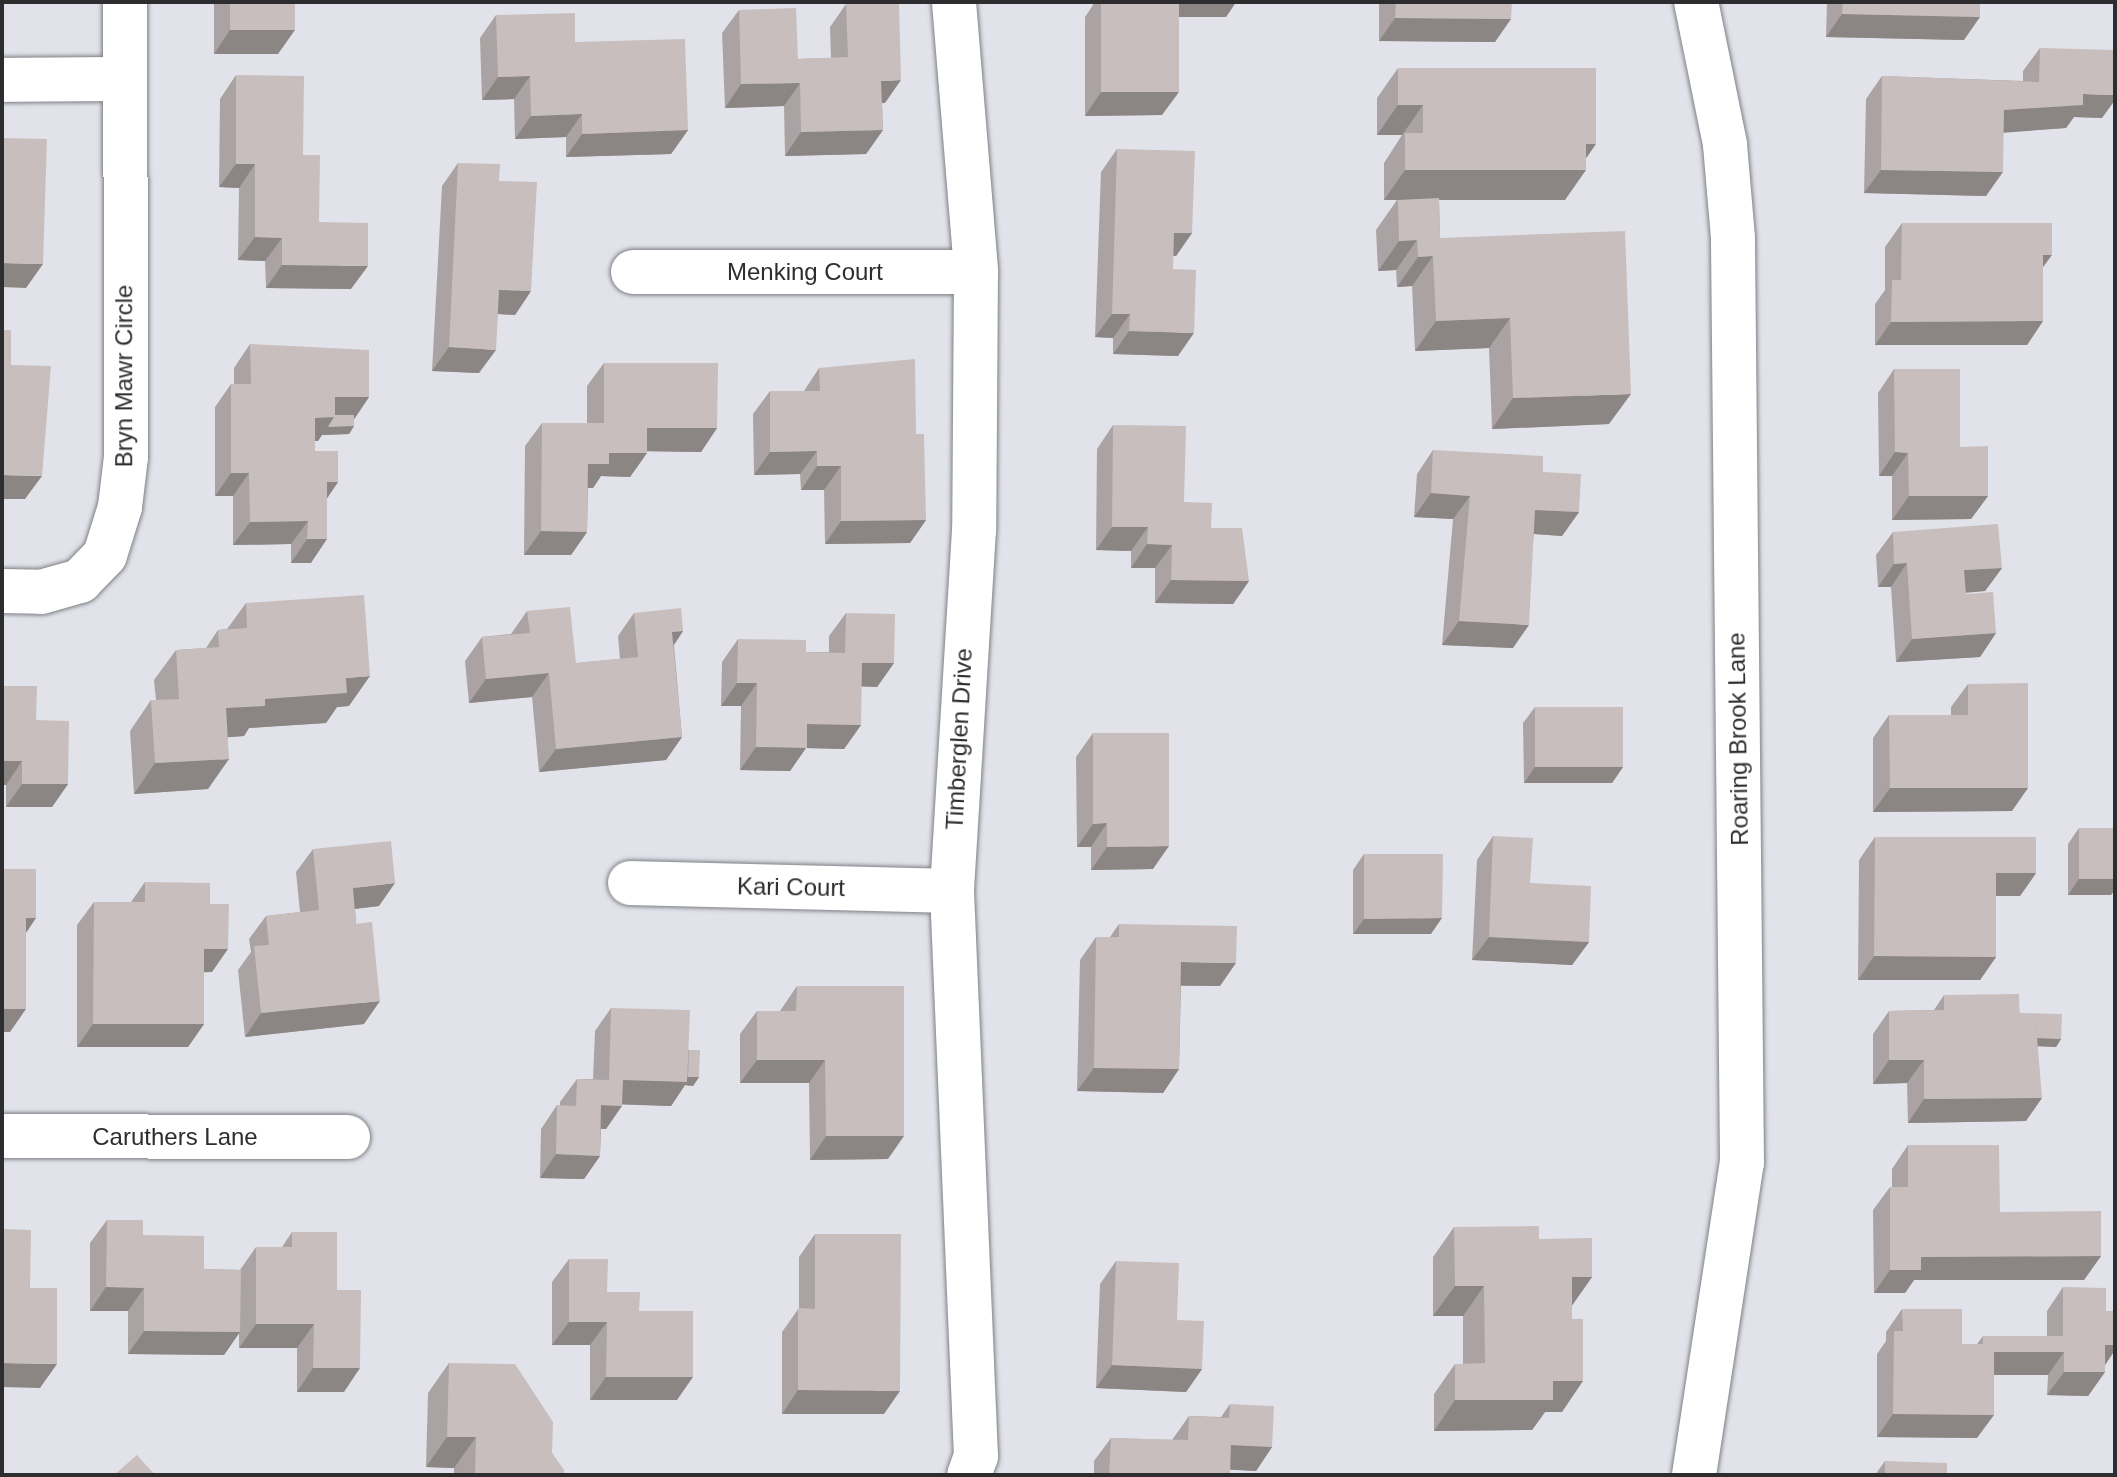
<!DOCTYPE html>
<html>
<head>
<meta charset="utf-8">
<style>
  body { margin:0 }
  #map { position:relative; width:2117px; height:1477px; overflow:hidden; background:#e2e3ea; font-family:Arial,sans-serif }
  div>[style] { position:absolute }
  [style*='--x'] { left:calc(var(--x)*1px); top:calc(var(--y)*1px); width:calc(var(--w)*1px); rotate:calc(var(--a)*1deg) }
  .roads { filter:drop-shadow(0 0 2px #7f8086) drop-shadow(0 0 2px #7f8086) }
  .minor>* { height:44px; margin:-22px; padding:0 22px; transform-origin:22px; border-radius:22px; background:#fff }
  .wall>* { inset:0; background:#aba3a3 }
  .shaded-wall>* { inset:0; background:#8b8584 }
  .building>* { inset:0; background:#c7bebd }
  span { translate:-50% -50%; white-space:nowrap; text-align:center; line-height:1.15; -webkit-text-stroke:6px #fff; paint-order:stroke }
  .street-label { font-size:24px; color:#2d2d30 }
  .frame { position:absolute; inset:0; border:4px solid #2d2d30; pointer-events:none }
</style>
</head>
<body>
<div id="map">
  <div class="roads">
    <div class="minor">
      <i style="--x:954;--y:2;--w:271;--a:85.3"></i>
      <i style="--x:976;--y:272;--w:258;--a:90.4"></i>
      <i style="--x:974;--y:530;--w:362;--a:93.5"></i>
      <i style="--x:952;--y:891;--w:566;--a:87.57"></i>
      <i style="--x:976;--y:1456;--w:20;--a:110"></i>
      <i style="--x:2;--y:80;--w:122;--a:-0.5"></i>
      <i style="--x:633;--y:272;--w:343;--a:0"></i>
      <i style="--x:2;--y:591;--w:39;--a:1"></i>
      <i style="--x:41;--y:592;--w:41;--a:-15.8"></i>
      <i style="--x:80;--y:581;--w:36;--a:-46"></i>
      <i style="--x:105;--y:555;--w:50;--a:-72.6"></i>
      <i style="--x:120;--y:507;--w:50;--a:-83.2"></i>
      <i style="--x:126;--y:457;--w:455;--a:-90.1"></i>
      <i style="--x:630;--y:883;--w:322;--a:1.4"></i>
      <i style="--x:2;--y:1136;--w:346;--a:0.2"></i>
      <i style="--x:1694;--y:1475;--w:316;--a:-81.3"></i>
      <i style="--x:1742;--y:1163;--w:925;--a:-90.56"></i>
      <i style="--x:1733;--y:238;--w:94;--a:-94.9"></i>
      <i style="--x:1725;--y:144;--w:145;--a:-101.5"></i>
    </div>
  </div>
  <div class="wall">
    <i style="clip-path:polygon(214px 2px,295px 2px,278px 54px,214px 54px)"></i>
    <i style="clip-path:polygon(1093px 2px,1236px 2px,1226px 17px,1179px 17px,1162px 115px,1085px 116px,1085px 17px,1093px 5px)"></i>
    <i style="clip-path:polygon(1379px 2px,1512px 2px,1495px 42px,1379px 41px)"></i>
    <i style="clip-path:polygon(1827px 2px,1980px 2px,1964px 40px,1826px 37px)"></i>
    <i style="clip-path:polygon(846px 4px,885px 103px,882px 103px,883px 130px,866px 154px,785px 156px,784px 106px,725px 108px,722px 33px,739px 10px,798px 59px,831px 58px,830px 27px)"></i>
    <i style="clip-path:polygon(496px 15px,575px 42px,688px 130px,671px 154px,566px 157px,566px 137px,515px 139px,514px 99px,482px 100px,480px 38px)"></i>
    <i style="clip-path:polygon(2040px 48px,2102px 118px,2074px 117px,2066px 128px,2003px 132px,1986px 196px,1864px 193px,1866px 99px,1882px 76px,2023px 81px,2023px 71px)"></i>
    <i style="clip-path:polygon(1398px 68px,1586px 158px,1565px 200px,1439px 200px,1440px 238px,1609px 424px,1492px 429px,1489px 348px,1415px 351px,1412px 286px,1397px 287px,1396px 270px,1378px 271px,1376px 230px,1397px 200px,1384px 200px,1384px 163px,1402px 135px,1377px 135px,1377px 98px)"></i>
    <i style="clip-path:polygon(236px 75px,303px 155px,319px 222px,351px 289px,266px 288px,265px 261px,238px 260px,239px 188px,219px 187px,220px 99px)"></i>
    <i style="clip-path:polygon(1117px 149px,1192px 233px,1176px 256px,1173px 256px,1173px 269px,1178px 356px,1113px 354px,1113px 338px,1095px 337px,1101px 172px)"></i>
    <i style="clip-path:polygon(458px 163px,499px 181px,531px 291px,515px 315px,498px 314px,479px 373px,432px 371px,442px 186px)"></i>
    <i style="clip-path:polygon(1902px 223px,2043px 267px,2043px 321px,2027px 345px,1875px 345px,1875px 304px,1885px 290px,1885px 247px)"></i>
    <i style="clip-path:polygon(250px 344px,369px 397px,354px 419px,354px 426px,349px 434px,322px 435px,318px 441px,315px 441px,315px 451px,338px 482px,327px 498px,311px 563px,291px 563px,291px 544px,233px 545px,233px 496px,215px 496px,215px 407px,231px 384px,234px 384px,234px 368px)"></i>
    <i style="clip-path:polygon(604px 363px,717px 428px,701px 452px,647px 451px,647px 453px,630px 477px,601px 476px,593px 488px,588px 488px,587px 532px,571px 555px,524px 555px,525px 446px,542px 423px,587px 423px,587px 386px)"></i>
    <i style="clip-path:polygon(819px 368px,916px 434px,926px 520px,910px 543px,825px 544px,824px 490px,801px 490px,800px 474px,754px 475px,753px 414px,770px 391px,804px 391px)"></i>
    <i style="clip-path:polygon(1894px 369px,1960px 447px,1988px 496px,1971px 519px,1892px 520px,1892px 476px,1879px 476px,1878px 393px)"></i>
    <i style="clip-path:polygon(1113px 425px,1184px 502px,1211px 528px,1249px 581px,1233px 604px,1155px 603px,1155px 568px,1131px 568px,1131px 551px,1096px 550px,1097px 449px)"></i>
    <i style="clip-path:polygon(1433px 450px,1543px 472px,1579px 512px,1562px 536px,1534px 534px,1513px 648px,1442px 645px,1453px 519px,1414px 517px,1417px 474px)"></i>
    <i style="clip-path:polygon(1893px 532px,2002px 568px,1985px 591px,1965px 593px,1996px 633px,1980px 657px,1896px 662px,1891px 587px,1878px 587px,1876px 555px)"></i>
    <i style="clip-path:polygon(246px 603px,349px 706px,337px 707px,326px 723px,249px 728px,244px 736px,228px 737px,208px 789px,134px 794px,130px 731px,151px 700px,156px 700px,154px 680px,176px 650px,206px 648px,218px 630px,227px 629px)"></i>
    <i style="clip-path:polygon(527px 611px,576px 663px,620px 659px,618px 636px,634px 613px,683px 631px,674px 645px,682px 737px,666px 760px,539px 772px,532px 697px,469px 703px,465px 661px,482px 637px,511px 634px)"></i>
    <i style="clip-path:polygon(846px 613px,894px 663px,877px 687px,861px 686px,861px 725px,844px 749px,806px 748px,790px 771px,740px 770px,741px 706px,721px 706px,722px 662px,738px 639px,806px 652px,829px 652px,829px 636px)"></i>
    <i style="clip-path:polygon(1968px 684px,2012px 811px,1873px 812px,1873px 738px,1889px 715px,1951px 715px,1951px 707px)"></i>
    <i style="clip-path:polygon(2px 686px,36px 720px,68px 784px,52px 807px,6px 807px,6px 785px,2px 785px)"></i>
    <i style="clip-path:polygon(1535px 707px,1623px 767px,1612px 783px,1524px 783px,1523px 723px)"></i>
    <i style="clip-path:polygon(1093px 733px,1153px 869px,1091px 870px,1091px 847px,1077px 847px,1076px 757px)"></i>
    <i style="clip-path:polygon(2079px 828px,2111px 895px,2068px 895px,2068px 844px)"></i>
    <i style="clip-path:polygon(1493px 836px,1530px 883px,1589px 942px,1572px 965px,1472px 960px,1477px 860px)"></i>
    <i style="clip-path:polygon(1875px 837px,2036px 873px,2020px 896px,1996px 896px,1996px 957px,1980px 980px,1858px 980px,1859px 860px)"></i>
    <i style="clip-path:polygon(313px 849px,379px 906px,355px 909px,364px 1024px,245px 1037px,238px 970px,251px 952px,249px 939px,266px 916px,300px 912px,296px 872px)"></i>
    <i style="clip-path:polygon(1364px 854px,1431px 934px,1353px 934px,1353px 870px)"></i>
    <i style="clip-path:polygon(145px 882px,210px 904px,212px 972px,204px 972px,204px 1024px,188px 1047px,77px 1047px,77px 925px,94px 902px,131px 902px)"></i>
    <i style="clip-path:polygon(1119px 924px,1220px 986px,1181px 986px,1179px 1069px,1163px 1093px,1077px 1091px,1080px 960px,1096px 937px,1110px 937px)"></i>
    <i style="clip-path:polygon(797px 986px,888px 1159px,810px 1160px,809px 1083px,740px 1083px,740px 1034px,757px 1011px,780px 1011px)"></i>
    <i style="clip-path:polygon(1944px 995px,2019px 1013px,2061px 1039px,2056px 1047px,2038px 1046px,2026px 1121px,1908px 1123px,1907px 1083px,1873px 1084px,1873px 1034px,1889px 1011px,1934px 1010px)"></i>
    <i style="clip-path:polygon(611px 1008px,689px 1050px,699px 1077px,693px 1086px,685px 1085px,671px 1106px,622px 1104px,606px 1129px,601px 1129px,600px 1156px,584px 1179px,540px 1178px,541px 1129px,557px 1105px,560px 1105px,560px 1102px,577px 1079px,593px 1079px,595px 1031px)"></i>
    <i style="clip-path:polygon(1908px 1145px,2000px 1212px,2101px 1256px,2084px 1280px,1914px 1280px,1905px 1293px,1874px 1293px,1873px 1210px,1890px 1187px,1892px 1187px,1892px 1169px)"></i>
    <i style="clip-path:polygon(107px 1220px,143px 1235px,204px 1269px,240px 1270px,256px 1247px,282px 1247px,292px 1232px,337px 1290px,344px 1392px,297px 1392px,297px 1348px,239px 1348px,239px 1333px,224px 1355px,128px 1354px,128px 1311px,90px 1311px,90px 1243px)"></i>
    <i style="clip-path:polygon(1454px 1227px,1539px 1239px,1592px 1277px,1572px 1305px,1562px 1412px,1545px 1412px,1532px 1430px,1434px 1431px,1434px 1394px,1455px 1364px,1463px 1364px,1463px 1316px,1433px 1316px,1433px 1257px)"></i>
    <i style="clip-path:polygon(815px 1234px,884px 1414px,782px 1414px,782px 1332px,799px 1308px,799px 1257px)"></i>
    <i style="clip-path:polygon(569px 1259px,607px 1292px,639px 1311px,677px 1400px,590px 1400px,590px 1345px,552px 1345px,552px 1282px)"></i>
    <i style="clip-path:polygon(1116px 1261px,1177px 1320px,1202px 1369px,1186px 1392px,1096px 1388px,1100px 1284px)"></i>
    <i style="clip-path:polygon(2063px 1287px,2106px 1311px,2115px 1311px,2115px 1350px,2105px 1365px,2105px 1372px,2088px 1396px,2047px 1395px,2048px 1375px,1994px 1375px,1977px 1438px,1877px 1437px,1877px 1354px,1886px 1341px,1886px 1332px,1902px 1309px,1962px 1344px,1977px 1344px,1983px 1336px,2047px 1336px,2047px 1311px)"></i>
    <i style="clip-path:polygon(449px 1363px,552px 1453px,564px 1475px,454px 1475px,454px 1468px,426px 1467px,428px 1393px)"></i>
    <i style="clip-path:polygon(1230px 1404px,1272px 1447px,1256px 1471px,1230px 1469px,1230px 1475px,1094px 1475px,1094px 1461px,1111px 1438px,1172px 1440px,1189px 1416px,1221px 1417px)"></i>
    <i style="clip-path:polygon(1885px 1461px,1947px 1475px,1875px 1475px)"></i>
  </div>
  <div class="shaded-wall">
    <i style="clip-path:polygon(1173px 2px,1236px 2px,1226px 17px,1162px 17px)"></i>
    <i style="clip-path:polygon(1842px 14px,1980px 17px,1964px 40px,1826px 37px)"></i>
    <i style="clip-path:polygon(1395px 18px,1511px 19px,1495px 42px,1379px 41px)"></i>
    <i style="clip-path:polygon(230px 30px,295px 30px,278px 54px,214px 54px)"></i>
    <i style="clip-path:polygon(530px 76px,514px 99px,482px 100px,498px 77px)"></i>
    <i style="clip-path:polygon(901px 80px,885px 103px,865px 104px,881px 81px)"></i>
    <i style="clip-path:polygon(800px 83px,784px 106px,725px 108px,741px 84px)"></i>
    <i style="clip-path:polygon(1101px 92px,1179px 92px,1162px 115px,1085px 116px)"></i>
    <i style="clip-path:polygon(2083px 94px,2115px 95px,2115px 100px,2102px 118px,2074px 117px,2066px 128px,1987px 134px,2004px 110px)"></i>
    <i style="clip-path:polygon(1398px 105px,1423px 105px,1402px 135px,1377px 135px)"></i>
    <i style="clip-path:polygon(582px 114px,566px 137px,515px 139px,531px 116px)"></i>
    <i style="clip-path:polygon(688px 130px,671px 154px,566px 157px,582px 134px)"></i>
    <i style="clip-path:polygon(883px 130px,866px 154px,785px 156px,801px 132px)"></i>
    <i style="clip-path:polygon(1586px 144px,1596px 144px,1578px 170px,1586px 170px,1565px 200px,1384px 200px,1405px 170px)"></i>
    <i style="clip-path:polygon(236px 164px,255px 164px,239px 188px,219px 187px)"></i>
    <i style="clip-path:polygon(1881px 170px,2003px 172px,1986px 196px,1864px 193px)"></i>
    <i style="clip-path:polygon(1174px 233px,1192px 233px,1176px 256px,1158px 256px)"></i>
    <i style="clip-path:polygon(255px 237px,282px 238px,265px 261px,238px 260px)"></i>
    <i style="clip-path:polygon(1417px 240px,1396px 270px,1378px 271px,1399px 241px)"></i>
    <i style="clip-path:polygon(2043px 255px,2052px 255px,2035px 278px)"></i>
    <i style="clip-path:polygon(1433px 256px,1412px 286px,1397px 287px,1418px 257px)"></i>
    <i style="clip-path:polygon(2px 263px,43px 264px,26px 288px,2px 287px)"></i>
    <i style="clip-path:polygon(282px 265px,368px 266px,351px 289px,266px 288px)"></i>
    <i style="clip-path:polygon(499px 290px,531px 291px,515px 315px,482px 313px)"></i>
    <i style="clip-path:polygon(1112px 314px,1130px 314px,1113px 338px,1095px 337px)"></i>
    <i style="clip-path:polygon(1510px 318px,1489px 348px,1415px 351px,1436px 321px)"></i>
    <i style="clip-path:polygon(2043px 321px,2027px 345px,1875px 345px,1891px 322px)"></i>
    <i style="clip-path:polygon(1129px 331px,1194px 333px,1178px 356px,1113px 354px)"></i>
    <i style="clip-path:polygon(449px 347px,496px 350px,479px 373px,432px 371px)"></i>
    <i style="clip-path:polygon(1631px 394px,1609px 424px,1492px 429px,1513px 398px)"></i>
    <i style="clip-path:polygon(335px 397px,369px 397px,353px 421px,354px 426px,349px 434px,322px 435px,318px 441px,299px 441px,315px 418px)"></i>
    <i style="clip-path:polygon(647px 428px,717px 428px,701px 452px,631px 451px)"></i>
    <i style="clip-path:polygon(817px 451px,800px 474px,754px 475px,770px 452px)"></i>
    <i style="clip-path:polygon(1895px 452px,1908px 453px,1892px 476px,1879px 476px)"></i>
    <i style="clip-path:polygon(609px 453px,647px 453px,630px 477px,601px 476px,593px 488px,572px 487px,588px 464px)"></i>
    <i style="clip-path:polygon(817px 466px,841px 466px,824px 490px,801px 490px)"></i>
    <i style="clip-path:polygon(231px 473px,249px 473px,233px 496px,215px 496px)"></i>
    <i style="clip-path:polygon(2px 475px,42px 476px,25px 499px,2px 499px)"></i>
    <i style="clip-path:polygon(327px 482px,338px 482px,322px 506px)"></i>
    <i style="clip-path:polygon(1431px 493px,1470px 496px,1453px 519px,1414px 517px)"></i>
    <i style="clip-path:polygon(1909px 496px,1988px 496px,1971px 519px,1892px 520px)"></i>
    <i style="clip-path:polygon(1535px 510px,1579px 512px,1562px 536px,1519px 533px)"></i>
    <i style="clip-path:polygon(926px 520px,910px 543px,825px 544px,841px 521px)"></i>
    <i style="clip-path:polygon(308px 521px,291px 544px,233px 545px,250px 522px)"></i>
    <i style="clip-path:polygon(1112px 527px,1148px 527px,1131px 551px,1096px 550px)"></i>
    <i style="clip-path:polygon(541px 531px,587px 532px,571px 555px,524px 555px)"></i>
    <i style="clip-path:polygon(307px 539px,327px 539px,311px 563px,291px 563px)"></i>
    <i style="clip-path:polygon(1147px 544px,1172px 545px,1155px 568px,1131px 568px)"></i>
    <i style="clip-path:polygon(1907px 563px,1891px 587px,1878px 587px,1894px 564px)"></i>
    <i style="clip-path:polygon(2002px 568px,1985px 591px,1947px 594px,1964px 570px)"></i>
    <i style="clip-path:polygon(1171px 580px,1249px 581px,1233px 604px,1155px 603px)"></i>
    <i style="clip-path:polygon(1459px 621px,1529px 625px,1513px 648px,1442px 645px)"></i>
    <i style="clip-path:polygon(683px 631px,667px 655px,672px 632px)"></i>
    <i style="clip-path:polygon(1996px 633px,1980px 657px,1896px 662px,1912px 639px)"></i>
    <i style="clip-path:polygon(862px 663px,894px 663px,877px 687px,846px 686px)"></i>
    <i style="clip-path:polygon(549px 673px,532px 697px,469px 703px,486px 679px)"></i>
    <i style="clip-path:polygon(370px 676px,349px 706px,337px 707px,326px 723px,249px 728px,244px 736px,205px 739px,226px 708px,346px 678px)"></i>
    <i style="clip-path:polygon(737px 683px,757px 683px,741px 706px,721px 706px)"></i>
    <i style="clip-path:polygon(807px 724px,861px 725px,844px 749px,806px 748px,790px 771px,740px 770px,756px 747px)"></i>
    <i style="clip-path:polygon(682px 737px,666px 760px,539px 772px,556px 749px)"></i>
    <i style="clip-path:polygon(229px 759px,208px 789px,134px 794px,155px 763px)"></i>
    <i style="clip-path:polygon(2px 761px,22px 761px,6px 785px,2px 785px)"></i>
    <i style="clip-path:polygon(1535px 767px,1623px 767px,1612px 783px,1524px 783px)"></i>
    <i style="clip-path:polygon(22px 784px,68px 784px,52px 807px,6px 807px)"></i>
    <i style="clip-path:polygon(1890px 788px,2028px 788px,2012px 811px,1873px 812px)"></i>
    <i style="clip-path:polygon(1107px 823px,1091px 847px,1077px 847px,1093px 824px)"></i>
    <i style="clip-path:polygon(1169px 846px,1153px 869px,1091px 870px,1107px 847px)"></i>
    <i style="clip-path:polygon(1996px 873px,2036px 873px,2020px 896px,1980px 896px)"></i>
    <i style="clip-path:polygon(2079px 879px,2115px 879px,2115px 890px,2111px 895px,2068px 895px)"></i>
    <i style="clip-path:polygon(395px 883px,379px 906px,336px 911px,353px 888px)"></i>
    <i style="clip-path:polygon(26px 918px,36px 918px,20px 942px)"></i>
    <i style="clip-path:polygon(1442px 918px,1431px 934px,1353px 934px,1364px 919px)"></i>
    <i style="clip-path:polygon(1489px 937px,1589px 942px,1572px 965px,1472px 960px)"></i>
    <i style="clip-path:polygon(204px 949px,228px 949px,212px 972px,188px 973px)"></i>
    <i style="clip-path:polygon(1874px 956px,1996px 957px,1980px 980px,1858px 980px)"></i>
    <i style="clip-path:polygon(1181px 962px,1236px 963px,1220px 986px,1165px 985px)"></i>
    <i style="clip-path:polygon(380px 1001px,364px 1024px,245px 1037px,261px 1013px)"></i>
    <i style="clip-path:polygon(2px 1009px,26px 1009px,10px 1032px,2px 1032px)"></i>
    <i style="clip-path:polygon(93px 1024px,204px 1024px,188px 1047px,77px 1047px)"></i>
    <i style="clip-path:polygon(2011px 1037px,2061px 1039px,2056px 1047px,2006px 1045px)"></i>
    <i style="clip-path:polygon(757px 1060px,825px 1060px,809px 1083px,740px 1083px)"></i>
    <i style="clip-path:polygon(1889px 1060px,1924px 1060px,1907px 1083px,1873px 1084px)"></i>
    <i style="clip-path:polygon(1094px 1068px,1179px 1069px,1163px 1093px,1077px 1091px)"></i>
    <i style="clip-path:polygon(680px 1077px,699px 1077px,693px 1086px,685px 1085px,671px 1106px,607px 1104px,623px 1080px)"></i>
    <i style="clip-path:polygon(2042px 1098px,2026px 1121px,1908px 1123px,1924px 1099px)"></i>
    <i style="clip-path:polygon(601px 1105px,622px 1106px,606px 1129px,585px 1128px)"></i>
    <i style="clip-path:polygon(826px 1136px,904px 1136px,888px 1159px,810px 1160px)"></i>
    <i style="clip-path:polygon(556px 1154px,600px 1156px,584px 1179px,540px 1178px)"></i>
    <i style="clip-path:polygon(2101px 1256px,2084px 1280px,1914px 1280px,1905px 1293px,1874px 1293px,1890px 1270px,1921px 1257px)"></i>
    <i style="clip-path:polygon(1572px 1277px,1592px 1277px,1571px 1307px)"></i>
    <i style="clip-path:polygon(1455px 1286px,1484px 1286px,1463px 1316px,1433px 1316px)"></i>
    <i style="clip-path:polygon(106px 1287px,144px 1288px,128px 1311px,90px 1311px)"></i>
    <i style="clip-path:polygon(569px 1322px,607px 1322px,590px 1345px,552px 1345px)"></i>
    <i style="clip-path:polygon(256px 1324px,314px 1324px,297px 1348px,239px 1348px)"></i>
    <i style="clip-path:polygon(144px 1331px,240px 1332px,224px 1355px,128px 1354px)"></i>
    <i style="clip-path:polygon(2105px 1345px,2115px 1345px,2115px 1350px,2103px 1368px)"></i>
    <i style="clip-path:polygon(1994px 1352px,2064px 1352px,2048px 1375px,1978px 1375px)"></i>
    <i style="clip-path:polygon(2px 1363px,57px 1364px,40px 1388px,2px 1387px)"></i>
    <i style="clip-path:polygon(1112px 1365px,1202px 1369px,1186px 1392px,1096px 1388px)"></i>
    <i style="clip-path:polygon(313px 1368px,360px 1368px,344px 1392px,297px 1392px)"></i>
    <i style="clip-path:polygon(2064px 1372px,2105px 1372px,2088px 1396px,2047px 1395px)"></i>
    <i style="clip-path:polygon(606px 1377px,693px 1377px,677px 1400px,590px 1400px)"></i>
    <i style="clip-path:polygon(1553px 1381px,1583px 1381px,1562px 1412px,1545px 1412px,1532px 1430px,1434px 1431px,1455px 1400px)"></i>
    <i style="clip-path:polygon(798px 1390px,900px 1391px,884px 1414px,782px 1414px)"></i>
    <i style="clip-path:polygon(1893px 1414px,1994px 1415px,1977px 1438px,1877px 1437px)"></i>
    <i style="clip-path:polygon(447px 1437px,476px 1437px,454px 1468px,426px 1467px)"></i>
    <i style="clip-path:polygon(1231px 1445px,1272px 1447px,1256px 1471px,1215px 1469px)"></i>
  </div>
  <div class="building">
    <i style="clip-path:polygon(230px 2px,295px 2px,295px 30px,230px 30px)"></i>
    <i style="clip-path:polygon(1101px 2px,1179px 2px,1179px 92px,1101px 92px)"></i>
    <i style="clip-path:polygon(1396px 2px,1512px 2px,1511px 19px,1395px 18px)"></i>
    <i style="clip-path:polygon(1843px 2px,1980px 2px,1980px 17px,1842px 14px)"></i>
    <i style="clip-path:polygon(899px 3px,901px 80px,881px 81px,883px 130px,801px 132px,800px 83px,741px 84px,739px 10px,796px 8px,798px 59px,848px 57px,846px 4px)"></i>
    <i style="clip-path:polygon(575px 13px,575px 42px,685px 39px,688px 130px,582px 134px,582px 114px,531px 116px,530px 76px,498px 77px,496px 15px)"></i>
    <i style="clip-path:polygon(2040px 48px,2115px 50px,2115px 95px,2083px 94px,2083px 105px,2004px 110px,2003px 172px,1881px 170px,1882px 76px,2039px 82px)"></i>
    <i style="clip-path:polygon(1398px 68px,1596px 68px,1596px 144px,1586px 144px,1586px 170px,1405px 170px,1405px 133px,1423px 133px,1423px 105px,1398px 105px)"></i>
    <i style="clip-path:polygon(236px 75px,304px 76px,303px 155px,320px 155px,319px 222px,368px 223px,368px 266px,282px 265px,282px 238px,255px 237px,255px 164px,236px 164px)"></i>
    <i style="clip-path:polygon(2px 138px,47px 139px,43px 264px,2px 263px)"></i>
    <i style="clip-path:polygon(1117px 149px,1195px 151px,1192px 233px,1174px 233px,1173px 269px,1196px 270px,1194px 333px,1129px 331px,1130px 314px,1112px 314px)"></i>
    <i style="clip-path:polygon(458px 163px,500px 164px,499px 181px,537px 182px,531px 291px,499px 290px,496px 350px,449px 347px)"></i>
    <i style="clip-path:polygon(1439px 198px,1440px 238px,1625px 231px,1631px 394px,1513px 398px,1510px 318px,1436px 321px,1433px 256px,1418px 257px,1417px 240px,1399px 241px,1398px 200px)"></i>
    <i style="clip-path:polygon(1902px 223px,2052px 223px,2052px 255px,2043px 255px,2043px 321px,1891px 322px,1892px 280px,1901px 280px)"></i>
    <i style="clip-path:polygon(2px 330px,11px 330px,11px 365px,51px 366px,42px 476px,2px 475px)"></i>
    <i style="clip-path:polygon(250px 344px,369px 350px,369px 397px,335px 397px,335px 417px,315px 418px,315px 451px,338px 451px,338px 482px,327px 482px,327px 539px,307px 539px,308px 521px,250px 522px,249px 473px,231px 473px,231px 384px,251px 384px)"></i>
    <i style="clip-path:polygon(915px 359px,916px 434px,924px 434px,926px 520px,841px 521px,841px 466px,817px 466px,817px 451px,770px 452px,770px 391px,820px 391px,819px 368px)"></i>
    <i style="clip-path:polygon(604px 363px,718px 363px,717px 428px,647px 428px,647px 453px,609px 453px,609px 464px,588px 464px,587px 532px,541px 531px,542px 423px,604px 423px)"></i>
    <i style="clip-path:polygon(1894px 369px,1960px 369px,1960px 447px,1988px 446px,1988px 496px,1909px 496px,1908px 453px,1895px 452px)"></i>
    <i style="clip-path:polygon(335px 415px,354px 415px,354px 426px,328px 427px)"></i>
    <i style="clip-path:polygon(1113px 425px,1186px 426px,1184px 502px,1212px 503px,1211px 528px,1242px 528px,1249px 581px,1171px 580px,1172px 545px,1147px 544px,1148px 527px,1112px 527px)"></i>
    <i style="clip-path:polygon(1433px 450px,1543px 456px,1543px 472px,1581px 474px,1579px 512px,1535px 510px,1529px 625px,1459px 621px,1470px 496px,1431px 493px)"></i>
    <i style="clip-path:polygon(1998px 524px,2002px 568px,1964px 570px,1966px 594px,1993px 592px,1996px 633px,1912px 639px,1907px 563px,1894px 564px,1893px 532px)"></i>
    <i style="clip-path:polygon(364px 595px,370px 676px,346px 678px,347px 693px,265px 699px,265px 706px,226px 708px,229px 759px,155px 763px,151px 700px,179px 699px,176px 650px,219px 647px,218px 630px,247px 628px,246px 603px)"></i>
    <i style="clip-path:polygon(570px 607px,576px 663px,638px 657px,634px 613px,681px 608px,683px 631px,672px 632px,682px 737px,556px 749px,549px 673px,486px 679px,482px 637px,530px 633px,527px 611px)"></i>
    <i style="clip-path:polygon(846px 613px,895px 614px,894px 663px,862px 663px,861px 725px,807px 724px,807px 748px,756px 747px,757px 683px,737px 683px,738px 639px,806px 640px,806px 652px,845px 653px)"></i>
    <i style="clip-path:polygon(2028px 683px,2028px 788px,1890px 788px,1889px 715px,1968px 715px,1968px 684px)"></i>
    <i style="clip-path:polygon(2px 686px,37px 686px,36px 720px,69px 721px,68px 784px,22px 784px,22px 761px,2px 761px)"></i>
    <i style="clip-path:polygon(1535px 707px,1623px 707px,1623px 767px,1535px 767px)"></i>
    <i style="clip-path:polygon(1093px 733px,1169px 733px,1169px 846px,1107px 847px,1107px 823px,1093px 824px)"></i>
    <i style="clip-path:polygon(2079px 828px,2115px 828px,2115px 879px,2079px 879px)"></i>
    <i style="clip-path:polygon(1493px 836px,1533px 838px,1530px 883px,1591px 886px,1589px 942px,1489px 937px)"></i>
    <i style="clip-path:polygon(1875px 837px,2036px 837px,2036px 873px,1996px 873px,1996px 957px,1874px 956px)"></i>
    <i style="clip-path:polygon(391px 841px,395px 883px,353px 888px,356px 924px,372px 922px,380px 1001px,261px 1013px,254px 946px,269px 945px,266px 916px,319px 910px,313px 849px)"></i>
    <i style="clip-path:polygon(1364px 854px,1443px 854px,1442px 918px,1364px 919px)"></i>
    <i style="clip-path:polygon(2px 869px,36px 869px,36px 918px,26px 918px,26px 1009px,2px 1009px)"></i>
    <i style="clip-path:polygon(145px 882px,210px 883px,210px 904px,229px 904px,228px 949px,204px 949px,204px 1024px,93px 1024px,94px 902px,145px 902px)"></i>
    <i style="clip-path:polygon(1119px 924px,1237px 926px,1236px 963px,1181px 962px,1179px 1069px,1094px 1068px,1096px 937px,1119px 937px)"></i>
    <i style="clip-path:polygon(797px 986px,904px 986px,904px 1136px,826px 1136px,825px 1060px,757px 1060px,757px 1011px,796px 1011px)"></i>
    <i style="clip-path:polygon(2019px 994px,2020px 1024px,2036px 1024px,2042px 1098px,1924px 1099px,1924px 1060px,1889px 1060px,1889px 1011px,1944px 1010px,1944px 995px)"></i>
    <i style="clip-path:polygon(611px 1008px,690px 1010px,687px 1082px,623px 1080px,622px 1106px,601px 1105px,600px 1156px,556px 1154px,557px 1105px,576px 1106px,577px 1079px,609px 1080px)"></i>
    <i style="clip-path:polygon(2019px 1013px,2062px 1014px,2061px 1039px,2037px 1038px,2036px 1024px,2020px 1024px)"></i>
    <i style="clip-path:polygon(689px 1050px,700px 1050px,699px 1077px,688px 1077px)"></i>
    <i style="clip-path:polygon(1908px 1145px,1999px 1145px,2000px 1212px,2101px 1211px,2101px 1256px,1921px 1257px,1921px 1270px,1890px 1270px,1890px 1187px,1908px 1187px)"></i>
    <i style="clip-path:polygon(107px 1220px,143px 1220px,143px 1235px,204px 1236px,204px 1269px,241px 1270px,240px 1332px,144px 1331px,144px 1288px,106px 1287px)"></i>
    <i style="clip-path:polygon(1539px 1226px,1539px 1239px,1592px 1238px,1592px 1277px,1572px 1277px,1572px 1319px,1583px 1319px,1583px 1381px,1553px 1381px,1553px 1400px,1455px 1400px,1455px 1364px,1485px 1363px,1484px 1286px,1455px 1286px,1454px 1227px)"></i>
    <i style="clip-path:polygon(2px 1229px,31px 1230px,30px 1288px,57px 1288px,57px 1364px,2px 1363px)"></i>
    <i style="clip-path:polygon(292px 1232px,337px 1232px,337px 1290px,361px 1290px,360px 1368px,313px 1368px,314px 1324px,256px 1324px,256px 1247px,292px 1247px)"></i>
    <i style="clip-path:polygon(815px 1234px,901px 1234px,900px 1391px,798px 1390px,798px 1308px,815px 1309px)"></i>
    <i style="clip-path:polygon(569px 1259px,608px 1259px,607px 1292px,640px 1292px,639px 1311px,693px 1311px,693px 1377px,606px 1377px,607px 1322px,569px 1322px)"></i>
    <i style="clip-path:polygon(1116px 1261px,1179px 1263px,1177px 1320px,1204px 1321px,1202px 1369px,1112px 1365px)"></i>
    <i style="clip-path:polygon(2063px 1287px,2106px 1288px,2106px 1311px,2115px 1311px,2115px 1345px,2105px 1345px,2105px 1372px,2064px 1372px,2064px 1352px,1994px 1352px,1994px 1415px,1893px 1414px,1894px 1331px,1903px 1331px,1902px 1309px,1962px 1309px,1962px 1344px,1983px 1344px,1983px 1336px,2063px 1336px)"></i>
    <i style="clip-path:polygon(449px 1363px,515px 1364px,553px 1422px,552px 1453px,564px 1470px,564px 1475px,475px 1475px,476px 1437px,447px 1437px)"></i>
    <i style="clip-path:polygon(1230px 1404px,1274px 1406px,1272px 1447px,1231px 1445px,1230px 1475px,1109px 1475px,1111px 1438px,1188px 1440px,1189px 1416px,1229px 1418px)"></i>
    <i style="clip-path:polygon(137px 1455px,155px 1475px,114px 1475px)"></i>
    <i style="clip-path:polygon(1885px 1461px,1947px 1463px,1947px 1475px,1885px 1475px)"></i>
  </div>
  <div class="street-label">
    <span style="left:805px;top:272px">Menking Court</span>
    <span style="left:124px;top:376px;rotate:-90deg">Bryn Mawr Circle</span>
    <span style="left:959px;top:739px;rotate:-87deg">Timberglen Drive</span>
    <span style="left:1738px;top:739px;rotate:-91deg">Roaring Brook Lane</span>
    <span style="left:791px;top:887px;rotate:1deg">Kari Court</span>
    <span style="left:175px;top:1137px">Caruthers Lane</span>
  </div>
  <div class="frame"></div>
</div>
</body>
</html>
